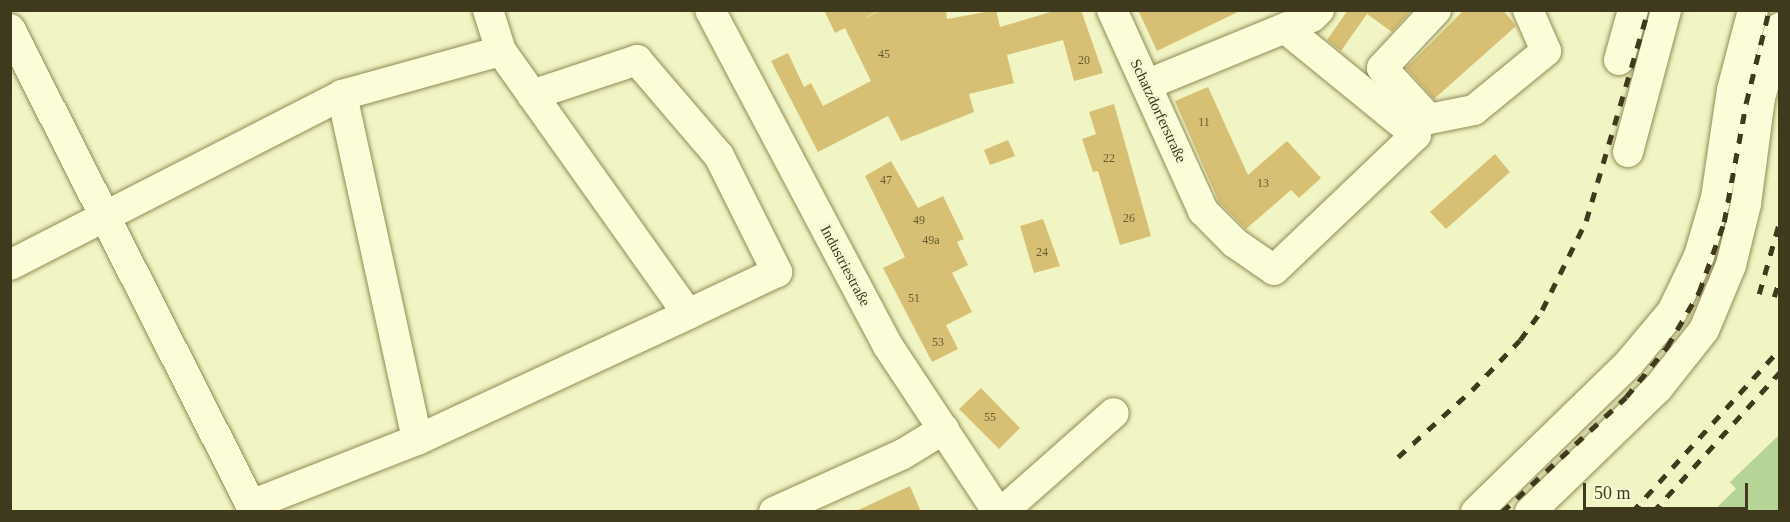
<!DOCTYPE html>
<html>
<head>
<meta charset="utf-8">
<style>
  body { margin:0 }
  #map { position:relative; width:1790px; height:522px; overflow:hidden; background:#f1f4c3; font-family:Georgia,serif }
  div>[style] { position:absolute }
  [style*='--x'] { left:calc(var(--x)*1px); top:calc(var(--y)*1px); width:calc(var(--w)*1px); rotate:calc(var(--a)*1deg) }
  .green>* { inset:0; background:#b6d495 }
  .building>* { inset:0; background:#d7c074 }
  .roads { filter:drop-shadow(0 0 2px #918b57) drop-shadow(0 0 2px #918b57) }
  .minor>* { height:30px; margin:-15px; padding:0 15px; transform-origin:15px; border-radius:15px; background:#fbfdd8 }
  .rail>* { height:4.5px; margin-top:-2.25px; transform-origin:0; background:repeating-linear-gradient(90deg,#3f3a1d 0 10px,transparent 0 20px) }
  span { translate:-50% -50%; white-space:nowrap; text-align:center; line-height:1.15; -webkit-text-stroke:6px #f7fad4; paint-order:stroke }
  .number-label { font-size:12px; color:#655c33 }
  .number-label span { -webkit-text-stroke-width:0 }
  .street-label { font-size:15px; color:#3f3a1d }
  .frame { position:absolute; inset:0; border:12px solid #3f3a1d; pointer-events:none }
  .scale { position:absolute; left:1583px; top:483px; width:165px; height:27px; box-sizing:border-box; border:3px solid #3f3a1d; border-top:0; padding-left:8px; font-size:18px; line-height:21px; white-space:nowrap; color:#3f3a1d; -webkit-text-stroke:4px #f7fad4; paint-order:stroke }
</style>
</head>
<body>
<div id="map">
  <div class="green">
    <i style="clip-path:polygon(1779px 435px,1779px 511px,1713px 511px,1736px 489px,1730px 482px)"></i>
  </div>
  <div class="building">
    <i style="clip-path:polygon(824px 10px,879px 10px,860px 21px,881px 10px,946px 10px,947px 19px,996px 10px,1000px 27px,1057px 10px,1081px 10px,1103px 73px,1074px 81px,1063px 40px,1007px 55px,1014px 83px,969px 94px,974px 112px,901px 141px,888px 116px,818px 152px,771px 61px,788px 53px,804px 87px,811px 83px,823px 106px,871px 81px,845px 28px,835px 33px)"></i>
    <i style="clip-path:polygon(1138px 10px,1242px 10px,1157px 51px)"></i>
    <i style="clip-path:polygon(1348px 10px,1412px 10px,1392px 32px,1367px 14px,1341px 51px,1327px 40px)"></i>
    <i style="clip-path:polygon(1464px 10px,1503px 10px,1516px 26px,1434px 99px,1406px 68px)"></i>
    <i style="clip-path:polygon(1208px 87px,1248px 175px,1287px 141px,1321px 178px,1299px 198px,1291px 190px,1246px 229px,1219px 202px,1175px 101px)"></i>
    <i style="clip-path:polygon(1114px 104px,1151px 236px,1120px 245px,1098px 171px,1093px 172px,1082px 139px,1096px 134px,1089px 112px)"></i>
    <i style="clip-path:polygon(1008px 140px,1015px 156px,990px 165px,984px 150px)"></i>
    <i style="clip-path:polygon(1495px 154px,1510px 172px,1446px 229px,1430px 212px)"></i>
    <i style="clip-path:polygon(891px 161px,918px 208px,943px 196px,964px 239px,957px 242px,968px 265px,952px 273px,972px 312px,946px 325px,958px 349px,932px 362px,883px 268px,905px 257px,865px 176px)"></i>
    <i style="clip-path:polygon(1043px 219px,1060px 266px,1034px 273px,1020px 226px)"></i>
    <i style="clip-path:polygon(981px 388px,1020px 428px,999px 449px,959px 409px)"></i>
    <i style="clip-path:polygon(910px 486px,921px 512px,854px 512px)"></i>
  </div>
  <div class="roads">
    <div class="minor">
      <i style="--x:710;--y:10;--w:380;--a:62.1"></i>
      <i style="--x:888;--y:346;--w:199;--a:56.5"></i>
      <i style="--x:1112;--y:10;--w:221;--a:65.6"></i>
      <i style="--x:1203;--y:211;--w:45;--a:45"></i>
      <i style="--x:1235;--y:243;--w:47;--a:34.7"></i>
      <i style="--x:1274;--y:270;--w:196;--a:-43.6"></i>
      <i style="--x:1416;--y:135;--w:169;--a:-140.8"></i>
      <i style="--x:1436;--y:10;--w:79;--a:133"></i>
      <i style="--x:1382;--y:68;--w:69;--a:47.3"></i>
      <i style="--x:1429;--y:119;--w:46;--a:-11.3"></i>
      <i style="--x:1474;--y:110;--w:93;--a:-39.3"></i>
      <i style="--x:1546;--y:51;--w:45;--a:-113.7"></i>
      <i style="--x:10;--y:29;--w:534;--a:63.15"></i>
      <i style="--x:251;--y:505;--w:178;--a:-21.4"></i>
      <i style="--x:417;--y:440;--w:299;--a:-24.9"></i>
      <i style="--x:688;--y:314;--w:323;--a:-125.4"></i>
      <i style="--x:1619;--y:60;--w:52;--a:-74.4"></i>
      <i style="--x:1146;--y:85;--w:179;--a:-22.3"></i>
      <i style="--x:1312;--y:17;--w:10;--a:-45"></i>
      <i style="--x:342;--y:95;--w:353;--a:77.7"></i>
      <i style="--x:532;--y:95;--w:111;--a:-18.4"></i>
      <i style="--x:637;--y:60;--w:126;--a:49.5"></i>
      <i style="--x:719;--y:156;--w:130;--a:63.4"></i>
      <i style="--x:777;--y:272;--w:98;--a:154.7"></i>
      <i style="--x:1628;--y:152;--w:147;--a:-75"></i>
      <i style="--x:10;--y:265;--w:373;--a:-27.1"></i>
      <i style="--x:342;--y:95;--w:165;--a:-15.5"></i>
      <i style="--x:501;--y:51;--w:43;--a:-107.6"></i>
      <i style="--x:774;--y:512;--w:141;--a:-24.2"></i>
      <i style="--x:903;--y:454;--w:48;--a:-31.4"></i>
      <i style="--x:1002;--y:512;--w:149;--a:-41.5"></i>
      <i style="--x:1476;--y:512;--w:215;--a:-44.2"></i>
      <i style="--x:1630;--y:362;--w:65;--a:-50"></i>
      <i style="--x:1672;--y:312;--w:62;--a:-64.3"></i>
      <i style="--x:1699;--y:256;--w:60;--a:-73.7"></i>
      <i style="--x:1716;--y:198;--w:109;--a:-81.6"></i>
      <i style="--x:1732;--y:90;--w:83;--a:-75.3"></i>
      <i style="--x:1530;--y:512;--w:178;--a:-44.1"></i>
      <i style="--x:1658;--y:388;--w:74;--a:-51.6"></i>
      <i style="--x:1704;--y:330;--w:70;--a:-67.4"></i>
      <i style="--x:1731;--y:265;--w:63;--a:-76.2"></i>
      <i style="--x:1746;--y:204;--w:107;--a:-82.5"></i>
      <i style="--x:1760;--y:98;--w:73;--a:-74.1"></i>
    </div>
  </div>
  <div class="rail">
    <i style="--x:1759;--y:294;--w:77;--a:-74.2"></i>
    <i style="--x:1774;--y:297;--w:20;--a:-72"></i>
    <i style="--x:1398;--y:457;--w:100;--a:-42.2"></i>
    <i style="--x:1472;--y:390;--w:69;--a:-46.2"></i>
    <i style="--x:1520;--y:340;--w:37;--a:-54"></i>
    <i style="--x:1542;--y:310;--w:99;--a:-63.7"></i>
    <i style="--x:1586;--y:221;--w:220;--a:-73.6"></i>
    <i style="--x:1502;--y:512;--w:169;--a:-42.8"></i>
    <i style="--x:1626;--y:397;--w:65;--a:-50.6"></i>
    <i style="--x:1667;--y:347;--w:64;--a:-59.8"></i>
    <i style="--x:1699;--y:292;--w:74;--a:-70.3"></i>
    <i style="--x:1724;--y:222;--w:121;--a:-79.5"></i>
    <i style="--x:1746;--y:103;--w:96;--a:-76.1"></i>
    <i style="--x:1632;--y:512;--w:220;--a:-47.8"></i>
    <i style="--x:1653;--y:512;--w:189;--a:-47.8"></i>
  </div>
  <div class="number-label">
    <span style="left:884px;top:55px">45</span>
    <span style="left:1084px;top:61px">20</span>
    <span style="left:1204px;top:123px">11</span>
    <span style="left:1109px;top:159px">22</span>
    <span style="left:886px;top:181px">47</span>
    <span style="left:1263px;top:184px">13</span>
    <span style="left:1129px;top:219px">26</span>
    <span style="left:919px;top:221px">49</span>
    <span style="left:931px;top:241px">49a</span>
    <span style="left:1042px;top:253px">24</span>
    <span style="left:914px;top:299px">51</span>
    <span style="left:938px;top:343px">53</span>
    <span style="left:990px;top:418px">55</span>
  </div>
  <div class="street-label">
    <span style="left:1158px;top:111px;rotate:65deg">Schatzdorferstraße</span>
    <span style="left:845px;top:266px;rotate:62deg">Industriestraße</span>
  </div>
  <div class="frame"></div>
  <div class="scale">50 m</div>
</div>
</body>
</html>
